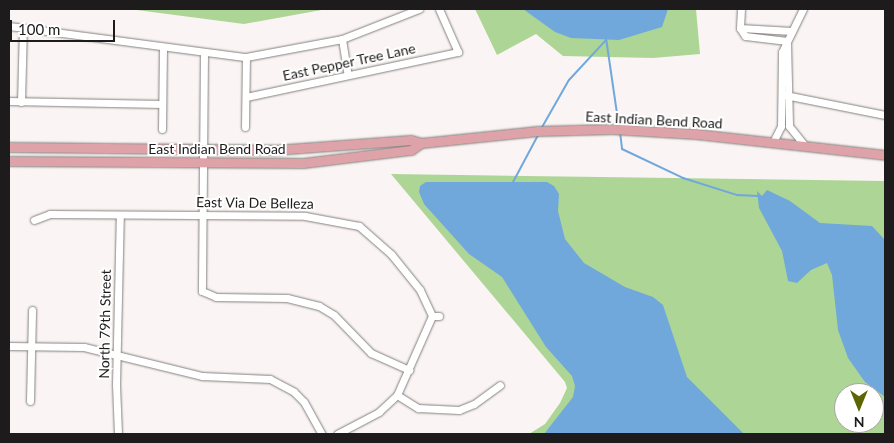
<!DOCTYPE html>
<html>
<head>
<meta charset="utf-8">
<style>
  body { margin:0 }
  #map { position:relative; width:894px; height:443px; overflow:hidden; background:#faf5f4; font-family:Lato,sans-serif }
  div>[style] { position:absolute }
  [style*='--x'] { left:calc(var(--x)*1px); top:calc(var(--y)*1px); width:calc(var(--w)*1px); rotate:calc(var(--a)*1deg) }
  .green>* { inset:0; background:#add595 }
  .water>* { inset:0; background:#70a8dc }
  .stream>* { height:2px; margin:-1px; padding:0 1px; transform-origin:1px; border-radius:1px; background:#70a8dc }
  .roads { filter:drop-shadow(0 0 1px #84807f) drop-shadow(0 0 1px #84807f) }
  .minor>* { height:7px; margin:-3.5px; padding:0 3.5px; transform-origin:3.5px; border-radius:3.5px; background:#fff }
  .major>* { height:9px; margin:-4.5px; padding:0 4.5px; transform-origin:4.5px; border-radius:4.5px; background:#dea3a9 }
  span { translate:-50% -50%; white-space:nowrap; text-align:center; line-height:1.15; -webkit-text-stroke:4px #fff; paint-order:stroke }
  .street-label { font-size:14px; color:#1d1b1b }
  .frame { position:absolute; inset:0; border:10px solid #1d1b1b; pointer-events:none }
  .north { position:absolute; left:834px; top:383px; width:50px; height:50px; box-sizing:border-box; background:#fff; border:1px solid #a5a4a4; border-radius:50%; rotate:180deg; font-size:14px; font-weight:700; line-height:20px; text-align:center; color:#1d1b1b }
  .north::after { content:''; display:block; margin:auto; width:18px; height:22px; background:#5c6504; clip-path:polygon(50% 0,100% 100%,50% 72%,0 100%) }
  .scale { position:absolute; left:10px; top:20px; width:105px; height:22px; box-sizing:border-box; border:2px solid #1d1b1b; border-top:0; padding-left:6px; font-size:15px; line-height:18px; white-space:nowrap; color:#1d1b1b; -webkit-text-stroke:4px #fff; paint-order:stroke }
</style>
</head>
<body>
<div id="map">
  <div class="green">
    <i style="clip-path:polygon(129px 9px,327px 9px,244px 24px)"></i>
    <i style="clip-path:polygon(475px 9px,696px 9px,700px 54px,653px 58px,563px 56px,536px 34px,497px 55px)"></i>
    <i style="clip-path:polygon(evenodd,391px 174px,885px 181px,885px 434px,529px 434px,545px 424px,560px 403px,567px 388px,565px 382px,391px 174px,844px 393px,874px 393px,874px 423px,844px 423px,844px 393px)"></i>
  </div>
  <div class="water">
    <i style="clip-path:polygon(523px 9px,668px 9px,662px 27px,619px 40px,571px 38px,555px 32px)"></i>
    <i style="clip-path:polygon(426px 182px,547px 182px,554px 186px,559px 194px,558px 211px,565px 239px,584px 263px,625px 287px,653px 297px,663px 305px,687px 377px,744px 434px,544px 434px,573px 397px,575px 386px,572px 376px,546px 347px,502px 277px,469px 254px,424px 204px,419px 192px,420px 186px)"></i>
    <i style="clip-path:polygon(767px 190px,790px 201px,820px 223px,872px 226px,885px 240px,885px 397px,865px 382px,848px 358px,838px 330px,832px 275px,827px 263px,811px 270px,797px 283px,788px 281px,782px 251px,759px 208px,757px 191px,762px 196px)"></i>
  </div>
  <div class="stream">
    <i style="--x:606;--y:38;--w:90;--a:81.7"></i>
    <i style="--x:541;--y:129;--w:56;--a:-60.3"></i>
    <i style="--x:569;--y:80;--w:54;--a:-47.2"></i>
    <i style="--x:620;--y:132;--w:17;--a:83"></i>
    <i style="--x:622;--y:149;--w:68;--a:25.4"></i>
    <i style="--x:683;--y:178;--w:57;--a:17.5"></i>
    <i style="--x:737;--y:195;--w:21;--a:3"></i>
    <i style="--x:512;--y:184;--w:55;--a:-62"></i>
  </div>
  <div class="roads">
    <div class="minor">
      <i style="--x:9;--y:26;--w:239;--a:7.5"></i>
      <i style="--x:246;--y:57;--w:98;--a:-10.6"></i>
      <i style="--x:342;--y:39;--w:83;--a:-21.3"></i>
      <i style="--x:740;--y:28;--w:19;--a:-87"></i>
      <i style="--x:342;--y:39;--w:36;--a:81"></i>
      <i style="--x:787;--y:41;--w:42;--a:-173.2"></i>
      <i style="--x:745;--y:36;--w:9;--a:-122"></i>
      <i style="--x:740;--y:28;--w:52;--a:3.3"></i>
      <i style="--x:787;--y:42;--w:84;--a:88.6"></i>
      <i style="--x:789;--y:126;--w:26;--a:51"></i>
      <i style="--x:204;--y:53;--w:238;--a:90.5"></i>
      <i style="--x:202;--y:291;--w:15;--a:23"></i>
      <i style="--x:216;--y:297;--w:71;--a:0.8"></i>
      <i style="--x:287;--y:298;--w:33;--a:14"></i>
      <i style="--x:319;--y:306;--w:17;--a:31"></i>
      <i style="--x:334;--y:315;--w:53;--a:45.8"></i>
      <i style="--x:371;--y:353;--w:42;--a:24.1"></i>
      <i style="--x:785;--y:95;--w:102;--a:11.3"></i>
      <i style="--x:246;--y:97;--w:217;--a:-12"></i>
      <i style="--x:458;--y:52;--w:47;--a:-113.8"></i>
      <i style="--x:9;--y:101;--w:153;--a:1.1"></i>
      <i style="--x:21;--y:102;--w:74;--a:-88.5"></i>
      <i style="--x:245;--y:127;--w:70;--a:-89.2"></i>
      <i style="--x:162;--y:129;--w:82;--a:-89.3"></i>
      <i style="--x:773;--y:142;--w:18;--a:-63"></i>
      <i style="--x:781;--y:126;--w:74;--a:-89.2"></i>
      <i style="--x:782;--y:52;--w:48;--a:-64"></i>
      <i style="--x:34;--y:220;--w:17;--a:-21"></i>
      <i style="--x:50;--y:214;--w:255;--a:0.4"></i>
      <i style="--x:305;--y:216;--w:55;--a:10.5"></i>
      <i style="--x:359;--y:226;--w:43;--a:41.2"></i>
      <i style="--x:391;--y:254;--w:46;--a:51.1"></i>
      <i style="--x:420;--y:290;--w:29;--a:65"></i>
      <i style="--x:432;--y:316;--w:86;--a:113.9"></i>
      <i style="--x:397;--y:395;--w:25;--a:137"></i>
      <i style="--x:379;--y:412;--w:47;--a:152.4"></i>
      <i style="--x:432;--y:316;--w:7;--a:0"></i>
      <i style="--x:9;--y:346;--w:75;--a:0.8"></i>
      <i style="--x:84;--y:347;--w:122;--a:13.8"></i>
      <i style="--x:202;--y:376;--w:68;--a:2.5"></i>
      <i style="--x:270;--y:379;--w:27;--a:28"></i>
      <i style="--x:294;--y:392;--w:14;--a:45"></i>
      <i style="--x:304;--y:402;--w:37;--a:61"></i>
      <i style="--x:397;--y:395;--w:25;--a:32"></i>
      <i style="--x:418;--y:408;--w:41;--a:2.8"></i>
      <i style="--x:459;--y:410;--w:16;--a:-22"></i>
      <i style="--x:474;--y:404;--w:32;--a:-36"></i>
      <i style="--x:30;--y:401;--w:91;--a:-88.7"></i>
      <i style="--x:118;--y:434;--w:49;--a:-92.3"></i>
      <i style="--x:116;--y:385;--w:170;--a:-88.7"></i>
    </div>
    <div class="major">
      <i style="--x:9;--y:147;--w:265;--a:0.6"></i>
      <i style="--x:274;--y:150;--w:137;--a:-4.2"></i>
      <i style="--x:411;--y:140;--w:10;--a:17"></i>
      <i style="--x:421;--y:143;--w:117;--a:-5.9"></i>
      <i style="--x:537;--y:131;--w:75;--a:-1.5"></i>
      <i style="--x:612;--y:129;--w:84;--a:3.4"></i>
      <i style="--x:696;--y:134;--w:190;--a:6.3"></i>
      <i style="--x:9;--y:161;--w:294;--a:0.4"></i>
      <i style="--x:303;--y:163;--w:109;--a:-6.9"></i>
      <i style="--x:411;--y:150;--w:12;--a:-35"></i>
    </div>
  </div>
  <div class="street-label">
    <span style="left:349px;top:62px;rotate:-12deg">East Pepper Tree Lane</span>
    <span style="left:654px;top:120px;rotate:3deg">East Indian Bend Road</span>
    <span style="left:217px;top:149px">East Indian Bend Road</span>
    <span style="left:255px;top:203px;rotate:1deg">East Via De Belleza</span>
    <span style="left:105px;top:324px;rotate:-89deg">North 79th Street</span>
  </div>
  <div class="frame"></div>
  <div class="north">N</div>
  <div class="scale">100 m</div>
</div>
</body>
</html>
